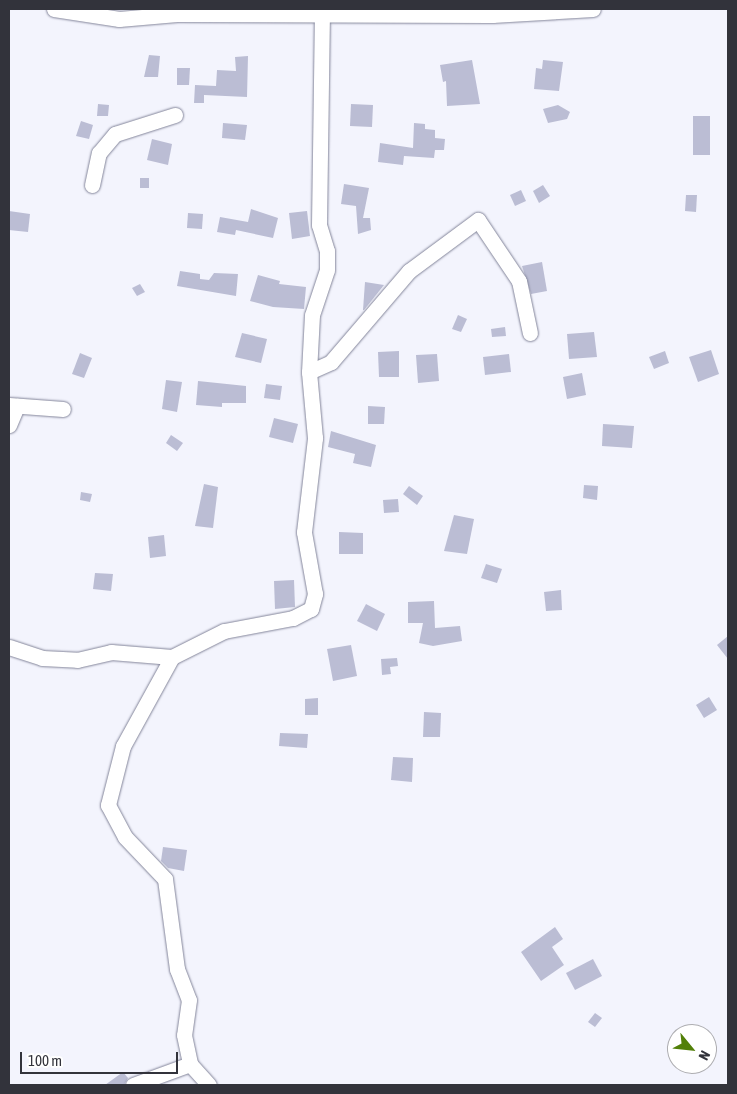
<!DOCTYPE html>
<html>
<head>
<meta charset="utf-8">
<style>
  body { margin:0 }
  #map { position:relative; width:737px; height:1094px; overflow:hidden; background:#f3f4fd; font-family:"Asap Condensed",sans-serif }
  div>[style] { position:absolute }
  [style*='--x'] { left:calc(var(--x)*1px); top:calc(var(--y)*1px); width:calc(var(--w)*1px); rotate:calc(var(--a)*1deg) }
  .building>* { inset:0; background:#bbbdd4 }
  .roads { filter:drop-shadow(0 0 1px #83859a) drop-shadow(0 0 1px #83859a) }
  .minor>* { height:15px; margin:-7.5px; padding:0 7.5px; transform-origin:7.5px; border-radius:7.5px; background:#fff }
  span { translate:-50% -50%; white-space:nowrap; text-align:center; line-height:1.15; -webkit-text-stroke:4.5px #fff; paint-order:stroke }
  .frame { position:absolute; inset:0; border:10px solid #32333b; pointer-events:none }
  .north { position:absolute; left:667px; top:1024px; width:50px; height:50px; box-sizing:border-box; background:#fff; border:1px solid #adadb1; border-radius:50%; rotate:118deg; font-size:14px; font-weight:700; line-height:20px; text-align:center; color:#32333b }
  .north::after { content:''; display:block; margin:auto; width:18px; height:22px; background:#528009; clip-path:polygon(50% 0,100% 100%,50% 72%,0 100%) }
  .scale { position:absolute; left:20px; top:1052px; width:158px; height:22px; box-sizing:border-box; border:2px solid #32333b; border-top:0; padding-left:6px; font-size:15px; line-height:18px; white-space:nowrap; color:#32333b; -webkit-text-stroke:4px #fff; paint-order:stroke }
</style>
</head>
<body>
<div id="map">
  <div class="building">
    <i style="clip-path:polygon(149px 55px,160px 56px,158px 77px,144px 77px)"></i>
    <i style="clip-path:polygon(248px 56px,247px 97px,204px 95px,204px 103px,194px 103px,195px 85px,216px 86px,217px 70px,236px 71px,235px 57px)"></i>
    <i style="clip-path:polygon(472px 60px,480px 104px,447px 106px,446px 81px,443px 82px,440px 65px)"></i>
    <i style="clip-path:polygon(543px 60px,563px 62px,559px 91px,534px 89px,536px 68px,542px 69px)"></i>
    <i style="clip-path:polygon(177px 68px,190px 68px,189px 85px,177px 85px)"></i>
    <i style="clip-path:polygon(98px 104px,109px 105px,108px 116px,97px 116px)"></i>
    <i style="clip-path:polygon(351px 104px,373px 105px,372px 127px,350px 126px)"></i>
    <i style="clip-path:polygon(558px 105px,570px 112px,567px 119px,548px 123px,543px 109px)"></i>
    <i style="clip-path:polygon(693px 116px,710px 116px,710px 155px,693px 155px)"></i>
    <i style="clip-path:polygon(81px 121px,93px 125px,89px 139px,76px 136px)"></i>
    <i style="clip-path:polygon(223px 123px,247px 125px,245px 140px,222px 138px)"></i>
    <i style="clip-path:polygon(414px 123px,425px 124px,425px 129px,435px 130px,435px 138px,445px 139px,444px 150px,435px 150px,434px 158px,404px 156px,403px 165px,378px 162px,380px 143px,413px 148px)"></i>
    <i style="clip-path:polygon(152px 139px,172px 144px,168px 165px,147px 160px)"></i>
    <i style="clip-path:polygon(140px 178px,149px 178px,149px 188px,140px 188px)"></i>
    <i style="clip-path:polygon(344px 184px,369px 188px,363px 218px,370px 218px,371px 230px,358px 234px,356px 206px,341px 204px)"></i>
    <i style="clip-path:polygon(543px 185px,550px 196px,539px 203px,533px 191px)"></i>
    <i style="clip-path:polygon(521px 190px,526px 201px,515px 206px,510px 195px)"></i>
    <i style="clip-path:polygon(686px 195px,697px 195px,696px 212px,685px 211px)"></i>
    <i style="clip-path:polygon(251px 209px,278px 218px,273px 238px,236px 230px,235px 235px,217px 232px,220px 217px,248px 222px)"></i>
    <i style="clip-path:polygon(9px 211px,30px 214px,28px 232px,9px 230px)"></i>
    <i style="clip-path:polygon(307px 211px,310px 236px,292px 239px,289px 213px)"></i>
    <i style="clip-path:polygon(188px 213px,203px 214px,202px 229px,187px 228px)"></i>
    <i style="clip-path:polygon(542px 262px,547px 291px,531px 294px,522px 266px)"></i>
    <i style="clip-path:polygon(180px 271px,200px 274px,200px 279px,209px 280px,214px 273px,238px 274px,236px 296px,177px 286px)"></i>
    <i style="clip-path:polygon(258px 275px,280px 281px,279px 284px,306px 287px,304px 309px,273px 307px,250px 301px)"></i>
    <i style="clip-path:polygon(365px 282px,384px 285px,364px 310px,363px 310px)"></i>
    <i style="clip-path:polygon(140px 284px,145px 292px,137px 296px,132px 288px)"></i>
    <i style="clip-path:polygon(458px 315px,467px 319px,461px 332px,452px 329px)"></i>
    <i style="clip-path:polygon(505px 327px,506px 336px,492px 337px,491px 329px)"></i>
    <i style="clip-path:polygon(594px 332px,597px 357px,569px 359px,567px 334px)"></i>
    <i style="clip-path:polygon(242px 333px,267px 339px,261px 363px,235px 357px)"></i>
    <i style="clip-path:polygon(711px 350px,719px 374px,698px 382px,689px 357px)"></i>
    <i style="clip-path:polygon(399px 351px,399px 377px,379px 377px,378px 352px)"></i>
    <i style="clip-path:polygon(665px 351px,669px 363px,654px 369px,649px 357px)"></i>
    <i style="clip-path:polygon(80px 353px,92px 358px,84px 378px,72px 374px)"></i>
    <i style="clip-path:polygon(437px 354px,439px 381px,418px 383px,416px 355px)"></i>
    <i style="clip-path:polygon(509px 354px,511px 372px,485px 375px,483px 357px)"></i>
    <i style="clip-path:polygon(582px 373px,586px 395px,567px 399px,563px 377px)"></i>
    <i style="clip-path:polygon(166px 380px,182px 382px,177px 412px,162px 409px)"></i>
    <i style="clip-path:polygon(198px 381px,246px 386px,246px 403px,222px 403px,222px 407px,196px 405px)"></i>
    <i style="clip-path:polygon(266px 384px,282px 386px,280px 400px,264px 398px)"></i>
    <i style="clip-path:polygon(368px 406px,385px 407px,384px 424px,368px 424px)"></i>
    <i style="clip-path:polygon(274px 418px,298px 424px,293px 443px,269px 437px)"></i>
    <i style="clip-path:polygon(603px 424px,634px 426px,632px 448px,602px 446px)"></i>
    <i style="clip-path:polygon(331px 431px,376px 445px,371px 467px,353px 463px,355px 454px,328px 447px)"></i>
    <i style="clip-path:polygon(171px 435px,183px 443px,177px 451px,166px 443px)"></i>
    <i style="clip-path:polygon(204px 484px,218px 487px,213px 528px,195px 526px)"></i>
    <i style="clip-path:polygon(584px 485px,598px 486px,597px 500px,583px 498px)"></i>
    <i style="clip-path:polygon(409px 486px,423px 496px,417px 505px,403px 494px)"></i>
    <i style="clip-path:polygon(81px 492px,92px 494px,90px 502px,80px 500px)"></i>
    <i style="clip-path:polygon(398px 499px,399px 512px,384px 513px,383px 500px)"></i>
    <i style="clip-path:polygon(454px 515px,474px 519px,467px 554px,444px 551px)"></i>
    <i style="clip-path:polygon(339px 532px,363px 533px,363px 554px,339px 554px)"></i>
    <i style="clip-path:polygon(164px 535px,166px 556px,150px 558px,148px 537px)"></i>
    <i style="clip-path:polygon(486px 564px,502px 569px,497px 583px,481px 578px)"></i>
    <i style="clip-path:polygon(95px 573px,113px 574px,111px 591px,93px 589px)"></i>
    <i style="clip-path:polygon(294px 580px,295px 607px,275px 609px,274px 581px)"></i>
    <i style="clip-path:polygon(561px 590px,562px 610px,546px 611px,544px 592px)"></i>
    <i style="clip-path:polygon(434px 601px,435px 628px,460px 626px,462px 641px,433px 646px,419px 643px,423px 623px,408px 623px,408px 602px)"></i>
    <i style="clip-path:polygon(366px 604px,385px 614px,377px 631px,357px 621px)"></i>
    <i style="clip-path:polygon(728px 636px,728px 659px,717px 645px)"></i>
    <i style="clip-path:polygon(351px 645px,357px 676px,333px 681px,327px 649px)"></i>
    <i style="clip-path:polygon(397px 658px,398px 666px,390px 667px,391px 674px,382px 675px,381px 659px)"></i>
    <i style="clip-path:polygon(709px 697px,717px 710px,704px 718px,696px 705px)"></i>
    <i style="clip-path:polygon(318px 698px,318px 715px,305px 715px,305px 699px)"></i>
    <i style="clip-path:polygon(424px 712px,441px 713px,440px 737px,423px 737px)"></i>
    <i style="clip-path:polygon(280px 733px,308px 734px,307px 748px,279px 746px)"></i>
    <i style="clip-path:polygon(393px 757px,413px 758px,412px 782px,391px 780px)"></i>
    <i style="clip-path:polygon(163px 847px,187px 850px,184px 871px,168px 868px,161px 861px)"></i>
    <i style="clip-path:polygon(555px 927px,563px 939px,552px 947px,564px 965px,541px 981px,521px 952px)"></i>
    <i style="clip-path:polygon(593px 959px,602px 976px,575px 990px,566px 973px)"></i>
    <i style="clip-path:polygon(595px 1013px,602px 1018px,595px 1027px,588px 1022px)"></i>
    <i style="clip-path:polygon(123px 1072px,128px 1078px,124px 1085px,105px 1085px)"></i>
  </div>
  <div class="roads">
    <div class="minor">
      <i style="--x:54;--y:9;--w:66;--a:8.7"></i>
      <i style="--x:119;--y:19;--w:58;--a:-4.9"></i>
      <i style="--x:177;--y:14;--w:315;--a:0.2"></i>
      <i style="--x:492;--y:15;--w:101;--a:-3.4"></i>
      <i style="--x:92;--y:185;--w:33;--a:-78"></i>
      <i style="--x:99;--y:153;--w:25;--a:-50"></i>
      <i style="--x:115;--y:134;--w:63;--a:-17.6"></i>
      <i style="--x:309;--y:372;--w:24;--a:-24"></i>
      <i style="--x:331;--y:362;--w:120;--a:-49.4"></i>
      <i style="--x:409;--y:271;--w:86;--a:-36.5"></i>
      <i style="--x:478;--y:220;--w:73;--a:56.1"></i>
      <i style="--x:519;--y:281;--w:53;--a:78.1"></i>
      <i style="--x:9;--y:405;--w:54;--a:4.2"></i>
      <i style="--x:9;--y:425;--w:21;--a:-67"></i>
      <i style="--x:9;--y:647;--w:35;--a:18"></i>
      <i style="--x:42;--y:658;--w:35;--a:3"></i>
      <i style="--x:77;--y:660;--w:35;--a:-13"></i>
      <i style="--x:111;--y:652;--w:61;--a:4.7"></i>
      <i style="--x:172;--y:657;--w:58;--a:-26.6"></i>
      <i style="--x:224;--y:631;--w:70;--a:-10.7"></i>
      <i style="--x:293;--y:618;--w:20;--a:-27"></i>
      <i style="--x:311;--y:609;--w:16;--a:-75"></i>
      <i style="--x:315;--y:594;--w:63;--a:-100.1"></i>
      <i style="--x:304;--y:532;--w:95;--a:-83.3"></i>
      <i style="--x:315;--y:438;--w:66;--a:-95.2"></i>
      <i style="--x:309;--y:372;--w:57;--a:-87"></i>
      <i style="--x:312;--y:315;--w:47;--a:-71.6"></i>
      <i style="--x:327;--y:270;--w:19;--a:-90"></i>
      <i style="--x:327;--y:251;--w:27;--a:-107"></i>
      <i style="--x:319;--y:225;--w:210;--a:-89.2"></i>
      <i style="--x:172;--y:657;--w:102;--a:118.8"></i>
      <i style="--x:123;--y:746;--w:61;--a:104.3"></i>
      <i style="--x:108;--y:805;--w:36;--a:62"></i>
      <i style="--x:125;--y:837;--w:58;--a:46.4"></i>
      <i style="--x:165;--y:879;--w:91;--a:82.4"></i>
      <i style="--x:177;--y:969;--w:33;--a:69"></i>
      <i style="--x:189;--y:1000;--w:35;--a:98"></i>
      <i style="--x:184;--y:1035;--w:30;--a:78"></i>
      <i style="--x:190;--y:1064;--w:28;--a:48"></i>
      <i style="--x:133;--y:1085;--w:61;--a:-20.2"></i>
    </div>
  </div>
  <div class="frame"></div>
  <div class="north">N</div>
  <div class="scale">100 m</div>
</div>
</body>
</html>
